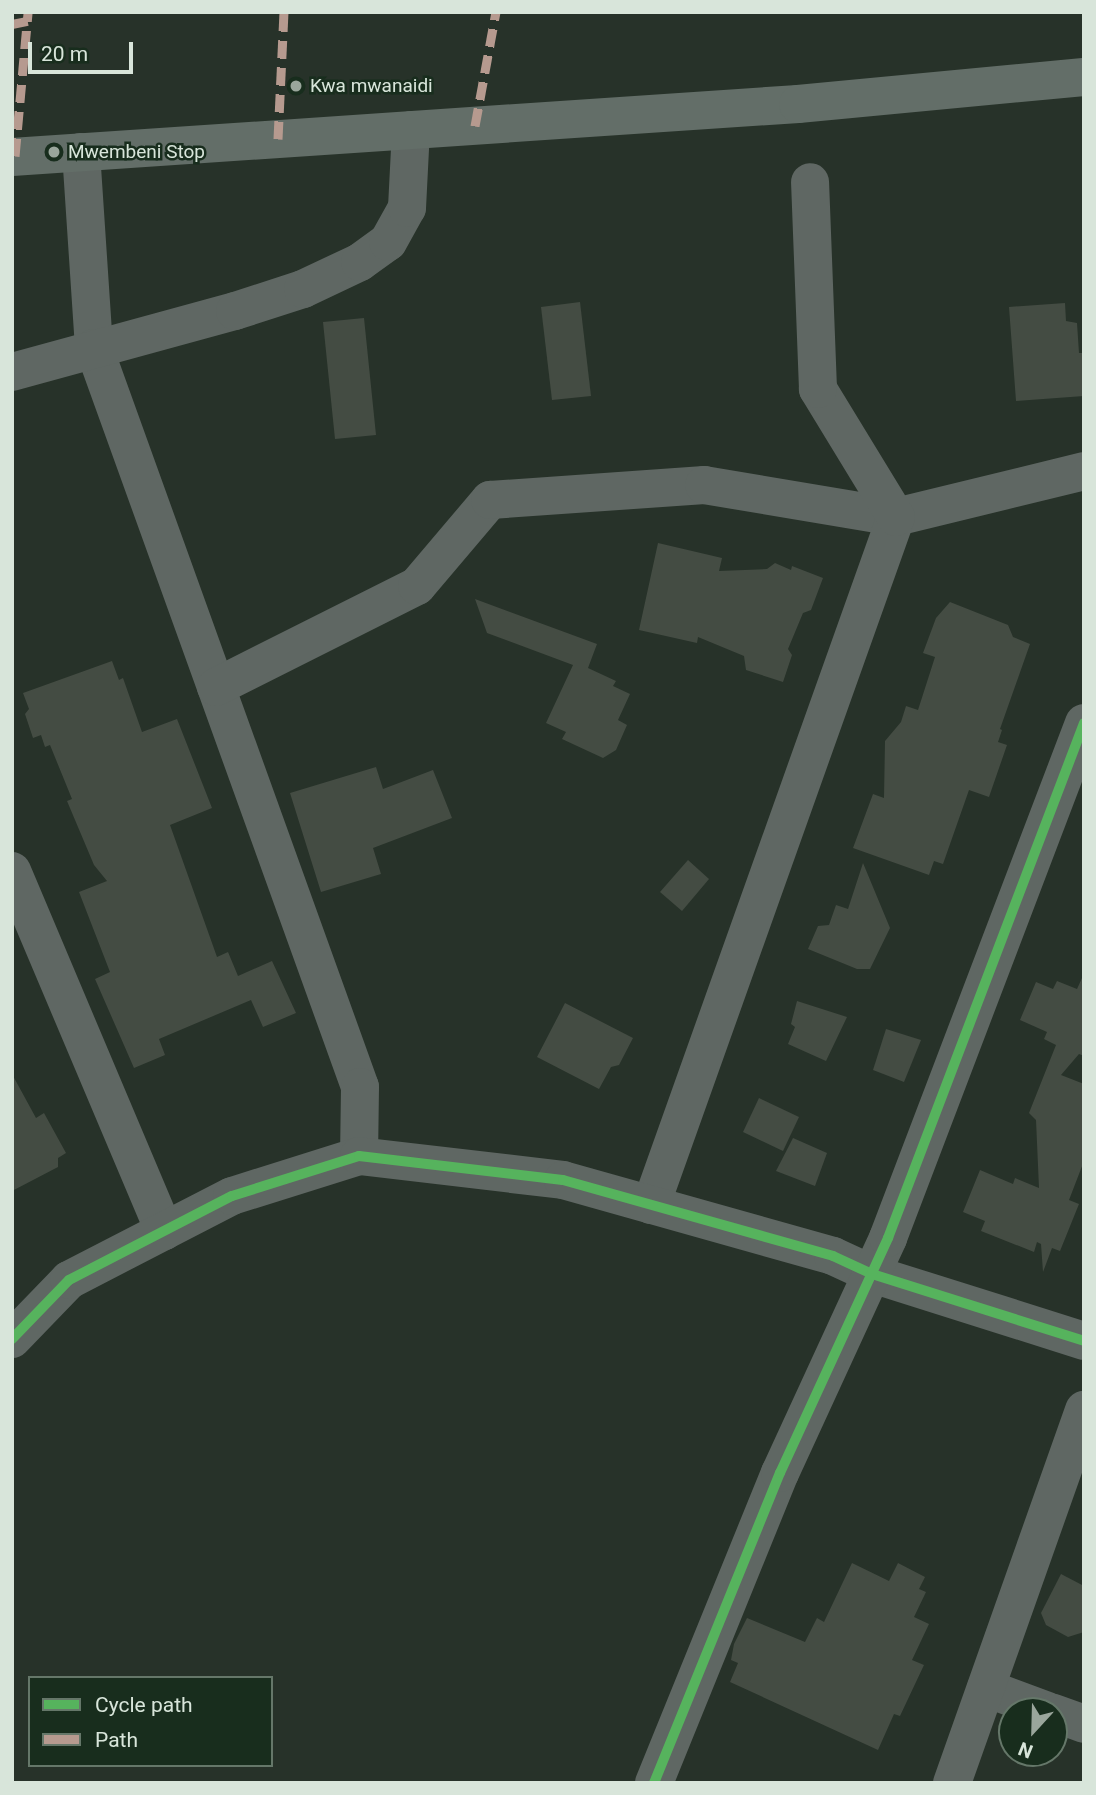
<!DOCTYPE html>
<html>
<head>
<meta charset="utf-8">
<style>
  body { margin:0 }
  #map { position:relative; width:1096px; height:1795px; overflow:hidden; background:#273229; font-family:Roboto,sans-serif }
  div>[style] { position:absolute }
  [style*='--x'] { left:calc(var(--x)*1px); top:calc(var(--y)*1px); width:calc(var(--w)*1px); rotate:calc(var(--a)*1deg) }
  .building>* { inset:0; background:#444c43 }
  .minor>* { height:38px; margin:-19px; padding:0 19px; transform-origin:19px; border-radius:19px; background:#5f6763 }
  .highway>* { height:38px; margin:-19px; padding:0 19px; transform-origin:19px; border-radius:19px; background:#636e68 }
  .quiet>* { height:9px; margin-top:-4.5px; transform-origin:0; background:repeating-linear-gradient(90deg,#b69a8f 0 18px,transparent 0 27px) }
  .cycleway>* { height:10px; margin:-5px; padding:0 5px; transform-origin:5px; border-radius:5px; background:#56b35d }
  .dots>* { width:19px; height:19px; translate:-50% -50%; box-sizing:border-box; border:4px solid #182d1d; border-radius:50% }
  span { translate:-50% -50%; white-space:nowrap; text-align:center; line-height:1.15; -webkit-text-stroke:5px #182d1d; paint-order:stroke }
  .poi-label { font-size:19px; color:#d8e5da }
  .left { translate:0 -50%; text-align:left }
  .frame { position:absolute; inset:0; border:14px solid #d8e5da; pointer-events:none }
  .legend { position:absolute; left:28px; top:1676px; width:245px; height:91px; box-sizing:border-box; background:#182d1d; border:2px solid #657769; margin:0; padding:9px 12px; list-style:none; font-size:21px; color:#d8e5da }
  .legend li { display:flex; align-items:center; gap:14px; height:35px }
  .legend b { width:35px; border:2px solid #657769 }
  .north { position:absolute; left:998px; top:1697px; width:70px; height:70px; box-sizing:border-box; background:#182d1d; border:2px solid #657769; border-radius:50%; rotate:202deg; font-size:19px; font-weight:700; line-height:28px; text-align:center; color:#d8e5da }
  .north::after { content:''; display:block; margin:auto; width:24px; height:32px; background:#9aa69c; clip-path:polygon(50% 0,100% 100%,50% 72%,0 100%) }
  .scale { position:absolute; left:28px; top:42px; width:105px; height:32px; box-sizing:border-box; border:4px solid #d8e5da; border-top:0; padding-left:9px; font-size:21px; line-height:24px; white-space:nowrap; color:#d8e5da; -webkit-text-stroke:5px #182d1d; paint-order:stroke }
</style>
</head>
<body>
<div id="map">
  <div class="building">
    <i style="clip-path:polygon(580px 302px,591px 396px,552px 400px,541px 307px)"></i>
    <i style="clip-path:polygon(1065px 303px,1066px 321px,1077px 323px,1079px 353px,1084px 353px,1084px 396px,1016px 401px,1009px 307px)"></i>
    <i style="clip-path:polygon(364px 318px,376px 435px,335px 439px,323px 322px)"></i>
    <i style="clip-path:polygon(658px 543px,722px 558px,719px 571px,767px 569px,775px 563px,791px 570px,792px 566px,823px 578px,811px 610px,803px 613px,788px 649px,792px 655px,783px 682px,746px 670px,744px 656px,698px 637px,697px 643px,639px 630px)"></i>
    <i style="clip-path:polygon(475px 599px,597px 644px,588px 668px,616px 681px,613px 686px,630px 694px,618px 720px,627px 725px,616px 750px,603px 758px,562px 739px,566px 732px,546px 723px,573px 665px,487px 633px)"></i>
    <i style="clip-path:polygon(950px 602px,1008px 625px,1013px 637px,1030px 644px,1000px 729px,1002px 730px,998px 742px,1007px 745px,989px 797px,969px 790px,943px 864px,934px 861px,929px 875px,853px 848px,873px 794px,884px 798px,885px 741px,901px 722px,906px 706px,918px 710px,935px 657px,923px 653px,936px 618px)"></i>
    <i style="clip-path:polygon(112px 661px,119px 680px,123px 678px,142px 732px,177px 719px,212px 808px,170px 825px,217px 957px,228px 952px,238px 976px,272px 961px,296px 1013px,263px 1027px,251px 1000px,159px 1039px,165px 1055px,134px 1068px,95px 979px,110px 972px,79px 892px,107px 881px,94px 865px,67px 801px,72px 799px,50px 745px,45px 747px,41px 735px,33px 738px,25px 714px,29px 709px,23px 693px)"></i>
    <i style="clip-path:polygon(376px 767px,383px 789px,433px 770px,452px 818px,373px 848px,381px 874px,321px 892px,290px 793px)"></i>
    <i style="clip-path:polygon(688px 860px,709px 879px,682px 911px,660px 892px)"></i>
    <i style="clip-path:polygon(863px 863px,890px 928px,870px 969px,857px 969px,808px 949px,818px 926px,829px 925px,836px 905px,848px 909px)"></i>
    <i style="clip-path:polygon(1082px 978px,1084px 1056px,1079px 1054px,1061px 1075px,1084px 1084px,1084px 1161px,1069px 1200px,1079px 1204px,1060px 1251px,1052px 1248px,1043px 1272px,1041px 1244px,1037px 1242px,1034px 1252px,981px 1231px,985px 1221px,963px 1212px,980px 1170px,1013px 1184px,1015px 1178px,1039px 1188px,1036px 1120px,1029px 1113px,1056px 1045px,1044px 1039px,1047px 1032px,1020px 1020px,1036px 982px,1053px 989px,1057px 981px,1077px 989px)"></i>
    <i style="clip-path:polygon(797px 1001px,847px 1017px,826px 1061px,788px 1044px,795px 1027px,791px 1024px)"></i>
    <i style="clip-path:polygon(565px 1003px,633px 1038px,619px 1065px,611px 1067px,599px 1089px,537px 1057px)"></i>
    <i style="clip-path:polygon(886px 1029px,921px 1040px,904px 1082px,873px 1070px)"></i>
    <i style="clip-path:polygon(12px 1074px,36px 1118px,44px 1113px,66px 1153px,58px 1158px,58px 1167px,12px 1191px)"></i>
    <i style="clip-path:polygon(759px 1098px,799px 1117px,783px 1151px,743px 1132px)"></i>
    <i style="clip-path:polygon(793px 1138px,827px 1153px,815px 1186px,776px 1171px)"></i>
    <i style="clip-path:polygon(852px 1563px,889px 1581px,898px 1563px,925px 1577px,919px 1589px,926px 1592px,914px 1617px,929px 1624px,912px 1660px,924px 1665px,900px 1716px,894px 1714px,878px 1750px,730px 1682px,738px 1663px,731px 1660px,734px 1644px,747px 1618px,805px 1642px,817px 1618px,824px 1622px)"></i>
    <i style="clip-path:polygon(1061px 1574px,1084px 1586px,1084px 1632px,1068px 1637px,1046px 1625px,1041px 1613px)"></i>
  </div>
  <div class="minor">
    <i style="--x:81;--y:152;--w:196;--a:86.2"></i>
    <i style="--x:94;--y:348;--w:785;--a:70.2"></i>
    <i style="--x:360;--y:1087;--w:69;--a:90.8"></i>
    <i style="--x:12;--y:372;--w:231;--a:-15.3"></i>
    <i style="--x:235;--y:311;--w:71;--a:-17.9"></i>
    <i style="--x:303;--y:289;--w:63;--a:-25.3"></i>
    <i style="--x:360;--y:262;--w:34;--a:-36"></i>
    <i style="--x:388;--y:242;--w:39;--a:-61"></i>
    <i style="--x:407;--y:208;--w:78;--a:-87.1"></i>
    <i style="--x:216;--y:687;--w:225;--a:-26.7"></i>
    <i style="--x:417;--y:586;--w:113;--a:-49.7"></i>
    <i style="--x:490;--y:500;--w:215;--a:-4"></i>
    <i style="--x:704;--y:485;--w:195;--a:9.5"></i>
    <i style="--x:896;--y:517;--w:194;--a:-13.7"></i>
    <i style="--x:12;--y:871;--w:391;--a:67.1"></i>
    <i style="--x:651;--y:1205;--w:730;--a:-70.4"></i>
    <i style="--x:896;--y:517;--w:150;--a:-121.4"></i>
    <i style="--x:818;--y:389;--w:207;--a:-92.2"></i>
    <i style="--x:12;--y:1339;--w:82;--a:-46"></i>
    <i style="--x:69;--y:1280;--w:183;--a:-27.3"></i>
    <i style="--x:232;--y:1196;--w:133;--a:-17.5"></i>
    <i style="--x:359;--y:1156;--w:205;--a:6.7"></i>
    <i style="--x:563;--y:1180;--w:280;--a:15.7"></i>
    <i style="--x:833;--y:1256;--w:43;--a:24.8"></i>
    <i style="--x:872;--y:1274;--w:222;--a:17.5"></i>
    <i style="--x:986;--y:1688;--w:66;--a:20.4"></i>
    <i style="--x:1054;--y:1713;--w:32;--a:20"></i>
    <i style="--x:654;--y:1783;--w:335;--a:-67.9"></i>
    <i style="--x:780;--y:1473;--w:259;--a:-65.3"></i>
    <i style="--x:888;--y:1238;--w:551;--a:-69.16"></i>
    <i style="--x:952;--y:1783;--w:396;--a:-70.5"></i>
  </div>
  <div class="highway">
    <i style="--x:12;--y:157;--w:788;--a:-3.86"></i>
    <i style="--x:798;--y:104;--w:287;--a:-5.4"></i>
  </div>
  <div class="quiet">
    <i style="--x:12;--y:24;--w:16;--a:-11"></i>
    <i style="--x:475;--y:126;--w:116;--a:-79.6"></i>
    <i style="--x:278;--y:139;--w:127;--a:-87.3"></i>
    <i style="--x:15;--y:156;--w:145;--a:-84.8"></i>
  </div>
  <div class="cycleway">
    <i style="--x:12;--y:1339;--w:82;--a:-46"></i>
    <i style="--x:69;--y:1280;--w:183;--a:-27.3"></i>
    <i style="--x:232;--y:1196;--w:133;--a:-17.5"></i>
    <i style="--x:359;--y:1156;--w:205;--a:6.7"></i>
    <i style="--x:563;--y:1180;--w:280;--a:15.7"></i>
    <i style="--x:833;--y:1256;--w:43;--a:24.8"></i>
    <i style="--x:872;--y:1274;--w:222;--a:17.5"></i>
    <i style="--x:654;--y:1783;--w:335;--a:-67.9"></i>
    <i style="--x:780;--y:1473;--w:259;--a:-65.3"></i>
    <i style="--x:888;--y:1238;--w:551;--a:-69.16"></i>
  </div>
  <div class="dots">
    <i style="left:296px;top:86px;background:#9aa69c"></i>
    <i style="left:54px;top:152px;background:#9aa69c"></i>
  </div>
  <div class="poi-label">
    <span class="left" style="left:310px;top:86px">Kwa mwanaidi</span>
    <span class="left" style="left:68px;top:152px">Mwembeni Stop</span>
  </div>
  <div class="frame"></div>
  <ul class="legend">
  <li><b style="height:9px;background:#56b35d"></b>Cycle path</li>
  <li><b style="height:9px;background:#b69a8f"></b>Path</li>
  </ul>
  <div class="north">N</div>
  <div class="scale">20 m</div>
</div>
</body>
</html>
